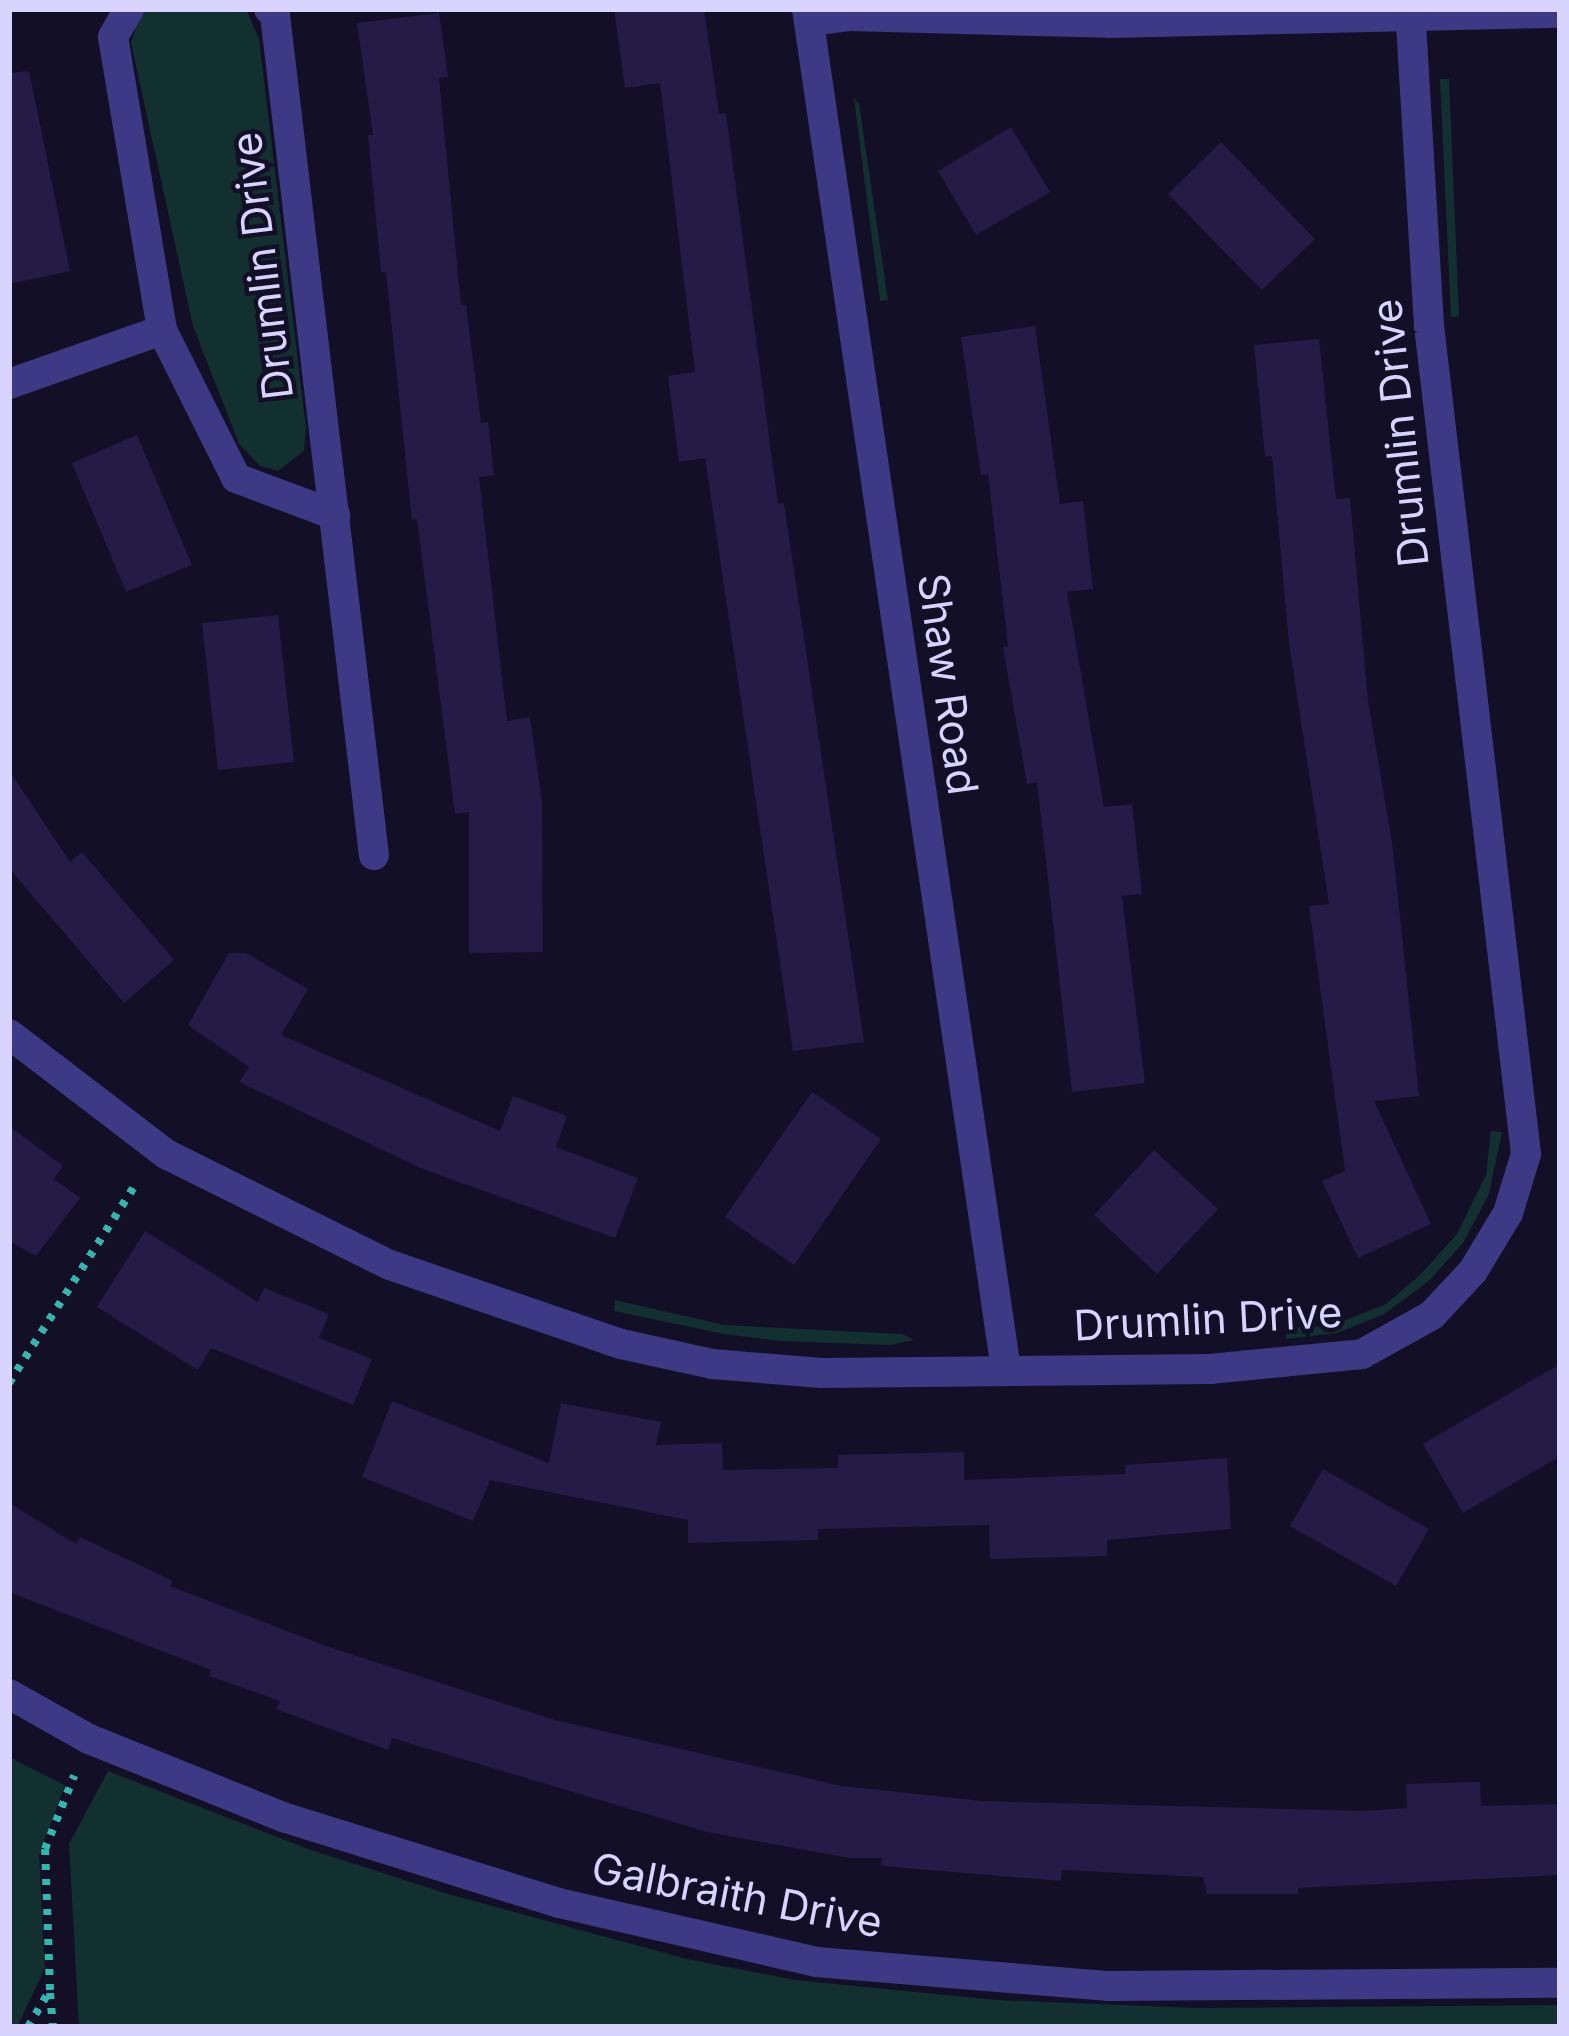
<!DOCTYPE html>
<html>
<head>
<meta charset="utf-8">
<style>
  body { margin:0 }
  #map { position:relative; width:1569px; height:2036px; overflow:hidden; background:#130f26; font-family:Inter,sans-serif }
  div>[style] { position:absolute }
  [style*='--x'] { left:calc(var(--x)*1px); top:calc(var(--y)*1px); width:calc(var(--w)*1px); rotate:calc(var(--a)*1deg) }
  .green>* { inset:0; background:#12302f }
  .building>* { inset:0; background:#241b47 }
  .path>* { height:8px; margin-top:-4px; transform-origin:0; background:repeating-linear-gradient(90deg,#2fb8b0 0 6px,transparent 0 15px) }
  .minor>* { height:30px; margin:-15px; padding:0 15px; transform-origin:15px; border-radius:15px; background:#3d3a85 }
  span { translate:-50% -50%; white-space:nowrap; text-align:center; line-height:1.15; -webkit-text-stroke:9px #130f26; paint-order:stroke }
  .street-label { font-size:42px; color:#d9d4ff }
  .frame { position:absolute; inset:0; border:12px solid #d9d4ff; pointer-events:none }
</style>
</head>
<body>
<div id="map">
  <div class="green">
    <i style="clip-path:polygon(141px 9px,246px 9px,259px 39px,306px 428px,304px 451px,278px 471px,260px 466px,239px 444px,193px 326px,131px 43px)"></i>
    <i style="clip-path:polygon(1440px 79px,1449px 79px,1459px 316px,1451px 317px)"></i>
    <i style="clip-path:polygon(854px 98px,859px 104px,888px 300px,880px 301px)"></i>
    <i style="clip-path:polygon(1491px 1131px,1502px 1132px,1489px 1194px,1463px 1243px,1429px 1281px,1384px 1314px,1337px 1333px,1286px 1339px,1286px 1328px,1331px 1326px,1386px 1304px,1421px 1274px,1457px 1234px,1486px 1175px)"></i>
    <i style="clip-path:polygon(615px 1300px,724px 1325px,902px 1334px,914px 1340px,890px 1345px,781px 1341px,724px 1334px,614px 1311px)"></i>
    <i style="clip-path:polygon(9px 1757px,65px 1785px,39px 1855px,45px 1968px,17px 2027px,9px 2027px)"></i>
    <i style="clip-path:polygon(108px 1771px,308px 1849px,448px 1894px,687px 1959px,795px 1980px,996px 2000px,1197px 2008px,1560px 2005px,1560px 2027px,79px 2027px,69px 1844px)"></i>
  </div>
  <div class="building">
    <i style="clip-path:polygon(614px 9px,704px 9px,719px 114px,726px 113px,778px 504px,784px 503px,864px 1042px,793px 1051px,705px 458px,679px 462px,668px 376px,695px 372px,660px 83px,625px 88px)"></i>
    <i style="clip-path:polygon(439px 13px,448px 77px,439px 78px,461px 305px,466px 305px,481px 423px,488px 422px,494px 475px,479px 477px,507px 721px,530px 717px,542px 802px,543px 952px,469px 953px,469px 812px,455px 814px,417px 519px,412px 520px,386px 272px,381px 272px,368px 135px,373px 135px,357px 23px)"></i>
    <i style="clip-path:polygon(29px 71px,70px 271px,9px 284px,9px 73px)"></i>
    <i style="clip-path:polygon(1011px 127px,1050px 192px,976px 235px,938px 171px)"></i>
    <i style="clip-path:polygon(1221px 142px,1315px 239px,1262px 290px,1168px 194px)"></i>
    <i style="clip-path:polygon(1035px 326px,1060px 504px,1083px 501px,1093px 589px,1067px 592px,1104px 807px,1132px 804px,1142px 894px,1122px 896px,1145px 1083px,1072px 1092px,1037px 782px,1027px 784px,1003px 647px,1008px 646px,988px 474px,981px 475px,961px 337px)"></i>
    <i style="clip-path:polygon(1319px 339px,1336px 499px,1350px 498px,1368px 701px,1392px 842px,1419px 1096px,1374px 1101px,1431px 1224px,1358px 1258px,1322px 1181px,1345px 1171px,1309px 906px,1329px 904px,1289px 643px,1272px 456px,1265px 457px,1254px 345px)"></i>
    <i style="clip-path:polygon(137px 435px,192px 565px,126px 592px,72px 463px)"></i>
    <i style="clip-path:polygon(278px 615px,294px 762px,218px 770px,202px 623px)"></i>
    <i style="clip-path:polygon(9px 770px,70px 862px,82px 852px,174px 960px,124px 1003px,9px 868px)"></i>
    <i style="clip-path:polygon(229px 953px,246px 953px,308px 989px,281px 1035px,500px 1131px,513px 1096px,567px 1116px,556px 1147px,638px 1178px,615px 1238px,423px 1169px,239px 1082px,249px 1067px,188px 1025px)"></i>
    <i style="clip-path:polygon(812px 1092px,881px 1139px,794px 1265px,725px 1217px)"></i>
    <i style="clip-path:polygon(9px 1126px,63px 1166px,54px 1179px,80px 1198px,36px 1256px,9px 1241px)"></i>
    <i style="clip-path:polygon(1154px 1150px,1218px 1209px,1157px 1274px,1094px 1215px)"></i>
    <i style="clip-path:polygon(145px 1231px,258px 1302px,264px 1288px,329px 1314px,319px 1338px,372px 1359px,353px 1405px,211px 1348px,198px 1370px,97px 1307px)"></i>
    <i style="clip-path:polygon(1560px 1364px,1560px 1456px,1463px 1513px,1423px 1444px)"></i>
    <i style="clip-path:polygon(392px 1401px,549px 1463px,561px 1403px,661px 1422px,656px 1445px,722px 1443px,723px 1470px,838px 1468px,838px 1455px,964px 1452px,964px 1480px,1125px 1474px,1125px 1465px,1227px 1458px,1231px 1529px,1107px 1540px,1107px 1556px,990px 1559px,989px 1525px,818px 1529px,818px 1540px,688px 1543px,688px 1520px,490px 1480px,473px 1521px,362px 1477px)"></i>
    <i style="clip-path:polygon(1323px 1469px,1429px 1529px,1396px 1586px,1290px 1526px)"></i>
    <i style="clip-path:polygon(9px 1503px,76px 1544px,80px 1537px,173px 1581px,170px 1586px,326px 1646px,555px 1720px,842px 1786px,982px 1801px,1364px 1811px,1407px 1808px,1406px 1784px,1480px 1782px,1481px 1806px,1560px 1804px,1560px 1875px,1298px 1888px,1298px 1894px,1207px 1894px,1203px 1877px,1062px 1870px,1061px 1881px,881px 1866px,882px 1858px,849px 1858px,707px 1832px,392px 1738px,388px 1750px,276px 1709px,280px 1701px,209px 1676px,211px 1670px,9px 1592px)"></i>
  </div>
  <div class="path">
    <i style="--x:9;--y:1383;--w:238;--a:-57.5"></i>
    <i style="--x:50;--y:1993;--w:34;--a:85"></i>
    <i style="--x:28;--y:2027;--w:43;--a:-59.3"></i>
    <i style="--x:50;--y:1990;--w:141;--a:-92"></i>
    <i style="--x:45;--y:1849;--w:79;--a:-68.3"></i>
  </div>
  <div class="minor">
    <i style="--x:129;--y:9;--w:32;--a:120"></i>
    <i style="--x:113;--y:37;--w:297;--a:80.5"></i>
    <i style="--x:162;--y:330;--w:165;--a:63.4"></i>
    <i style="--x:236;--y:478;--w:106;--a:20.5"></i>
    <i style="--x:269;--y:9;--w:8;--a:45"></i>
    <i style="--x:275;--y:15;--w:846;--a:83.28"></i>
    <i style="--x:807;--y:9;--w:1375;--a:81.68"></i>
    <i style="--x:809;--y:21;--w:40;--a:-7.1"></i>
    <i style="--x:849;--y:16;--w:261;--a:1.5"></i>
    <i style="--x:1110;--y:23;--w:450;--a:-1.3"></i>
    <i style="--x:9;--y:384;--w:162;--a:-19.4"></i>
    <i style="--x:9;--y:1034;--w:198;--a:37.4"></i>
    <i style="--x:166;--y:1154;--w:250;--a:26.4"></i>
    <i style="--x:390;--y:1265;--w:244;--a:18.9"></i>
    <i style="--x:621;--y:1344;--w:93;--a:12.4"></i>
    <i style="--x:712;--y:1364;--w:110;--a:4.7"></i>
    <i style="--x:822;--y:1373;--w:388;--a:-0.6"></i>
    <i style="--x:1210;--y:1369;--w:153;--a:-5.6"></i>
    <i style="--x:1362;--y:1354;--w:80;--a:-29.1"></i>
    <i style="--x:1432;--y:1315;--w:60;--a:-47"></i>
    <i style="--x:1473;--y:1271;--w:68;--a:-58.9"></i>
    <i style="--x:1508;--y:1213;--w:62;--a:-73"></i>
    <i style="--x:1526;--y:1154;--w:834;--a:-96.68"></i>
    <i style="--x:1429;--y:326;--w:318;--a:-93.4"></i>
    <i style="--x:9;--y:1694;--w:92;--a:29.4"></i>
    <i style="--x:89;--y:1739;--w:212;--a:21.9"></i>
    <i style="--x:286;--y:1818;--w:286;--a:17.3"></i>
    <i style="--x:559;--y:1903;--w:264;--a:12.9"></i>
    <i style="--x:816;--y:1962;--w:294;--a:4.7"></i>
    <i style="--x:1109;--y:1986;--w:451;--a:-0.4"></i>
  </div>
  <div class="street-label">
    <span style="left:262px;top:266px;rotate:-97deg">Drumlin Drive</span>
    <span style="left:1400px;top:433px;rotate:-96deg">Drumlin Drive</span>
    <span style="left:948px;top:684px;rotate:82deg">Shaw Road</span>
    <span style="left:1208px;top:1319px;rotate:-3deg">Drumlin Drive</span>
    <span style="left:737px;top:1895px;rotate:11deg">Galbraith Drive</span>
  </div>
  <div class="frame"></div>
</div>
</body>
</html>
